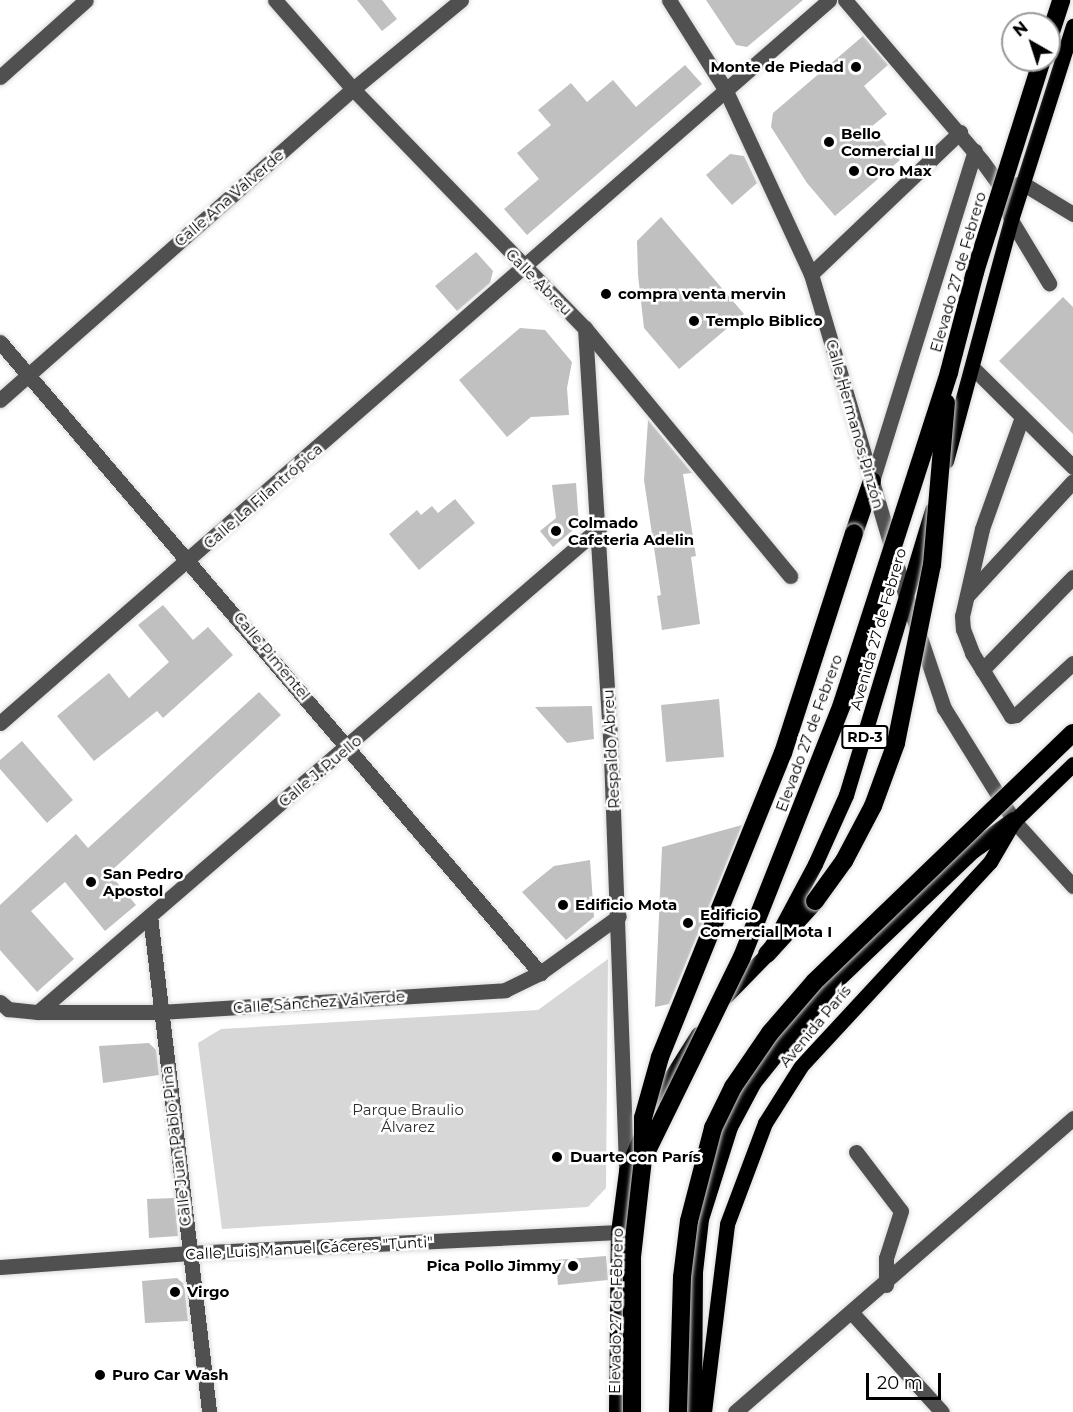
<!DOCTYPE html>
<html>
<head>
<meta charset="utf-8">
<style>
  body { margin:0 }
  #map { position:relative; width:1073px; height:1412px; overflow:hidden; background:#fff; font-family:Montserrat,sans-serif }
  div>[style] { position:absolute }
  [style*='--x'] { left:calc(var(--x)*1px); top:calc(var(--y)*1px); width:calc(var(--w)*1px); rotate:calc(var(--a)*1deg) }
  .green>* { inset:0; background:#d7d7d7 }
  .building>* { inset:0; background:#c0c0c0 }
  .roads { filter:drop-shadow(0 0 2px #dbdbdb) drop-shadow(0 0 2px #dbdbdb) }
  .minor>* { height:15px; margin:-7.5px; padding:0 7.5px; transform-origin:7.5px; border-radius:7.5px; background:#505050 }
  .major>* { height:15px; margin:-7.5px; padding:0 7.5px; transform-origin:7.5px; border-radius:7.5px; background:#000 }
  .highway>* { height:18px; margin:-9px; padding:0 9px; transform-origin:9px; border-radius:9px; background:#000 }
  .bridges { filter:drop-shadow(0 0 2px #dbdbdb) drop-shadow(0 0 2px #dbdbdb) }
  .highway-bridge>* { height:18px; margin:-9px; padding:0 9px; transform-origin:9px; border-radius:9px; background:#000 }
  .dots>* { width:16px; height:16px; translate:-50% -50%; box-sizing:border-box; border:3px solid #fff; border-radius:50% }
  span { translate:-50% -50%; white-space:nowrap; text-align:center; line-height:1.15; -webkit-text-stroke:5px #fff; paint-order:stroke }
  .shield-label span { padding:2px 4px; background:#fff; border:2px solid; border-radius:4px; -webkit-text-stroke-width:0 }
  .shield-label { font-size:14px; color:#000; font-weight:700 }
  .poi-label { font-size:15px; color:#000; font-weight:700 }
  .right { translate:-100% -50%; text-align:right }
  .left { translate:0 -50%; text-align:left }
  .street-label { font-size:15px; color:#000 }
  .park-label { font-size:15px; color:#2e2e2e }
  .north { position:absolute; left:1001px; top:12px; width:60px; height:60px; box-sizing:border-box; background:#fff; border:2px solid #999; border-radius:50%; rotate:321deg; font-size:16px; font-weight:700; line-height:24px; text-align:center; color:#000 }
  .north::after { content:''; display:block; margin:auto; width:21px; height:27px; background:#000; clip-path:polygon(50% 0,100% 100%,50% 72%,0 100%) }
  .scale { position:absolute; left:866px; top:1373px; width:75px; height:27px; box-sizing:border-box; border:3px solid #000; border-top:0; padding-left:8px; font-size:18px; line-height:21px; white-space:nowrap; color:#000; -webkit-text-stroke:4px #fff; paint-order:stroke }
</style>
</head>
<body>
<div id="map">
  <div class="green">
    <i style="clip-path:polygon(608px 959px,606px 1188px,588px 1207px,222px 1229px,198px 1043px,221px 1029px,538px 1010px)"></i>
  </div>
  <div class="building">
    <i style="clip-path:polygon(357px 0,382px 0,397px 19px,382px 31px)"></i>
    <i style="clip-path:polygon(706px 0,803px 0,747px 47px,736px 45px)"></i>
    <i style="clip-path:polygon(863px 36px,888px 65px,864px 86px,887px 114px,871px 127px,900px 160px,835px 216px,807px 183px,771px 127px,773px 113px)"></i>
    <i style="clip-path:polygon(685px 65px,702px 84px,527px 235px,504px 209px,539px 179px,517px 153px,551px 125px,538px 110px,571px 83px,587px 102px,613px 80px,636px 107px)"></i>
    <i style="clip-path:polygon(730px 154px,744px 156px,757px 183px,732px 205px,706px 175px)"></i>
    <i style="clip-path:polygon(661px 217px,744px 314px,679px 369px,644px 328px,638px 275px,637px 241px)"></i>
    <i style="clip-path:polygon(476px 252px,493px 271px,490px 283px,457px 311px,435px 286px)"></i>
    <i style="clip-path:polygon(1063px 297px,1073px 307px,1073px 434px,999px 361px)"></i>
    <i style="clip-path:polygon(520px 328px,545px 330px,572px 362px,567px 388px,569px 415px,531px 417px,507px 437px,459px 380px)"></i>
    <i style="clip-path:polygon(648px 420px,692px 473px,683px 474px,696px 556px,691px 557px,700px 624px,662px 630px,657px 596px,661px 595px,644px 480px)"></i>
    <i style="clip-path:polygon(576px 483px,579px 525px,553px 547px,540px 531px,556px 518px,552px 485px)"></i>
    <i style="clip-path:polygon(455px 499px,475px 523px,419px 570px,389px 534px,417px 510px,421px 515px,432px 506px,438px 513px)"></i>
    <i style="clip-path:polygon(163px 605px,193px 640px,208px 627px,233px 655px,163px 718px,157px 711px,94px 761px,57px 716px,109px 673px,129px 698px,169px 662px,138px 625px)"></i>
    <i style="clip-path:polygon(259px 692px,281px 715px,109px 873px,136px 905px,105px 931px,65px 882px,31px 911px,74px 959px,37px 992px,0 950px,0 905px,76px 834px,88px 848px)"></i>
    <i style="clip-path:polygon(719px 699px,724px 757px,666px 762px,661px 705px)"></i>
    <i style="clip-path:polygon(592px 706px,594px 739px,567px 743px,535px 707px)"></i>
    <i style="clip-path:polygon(22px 741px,73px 800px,47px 823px,0 769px,0 760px)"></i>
    <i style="clip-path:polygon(742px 825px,669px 1004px,655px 1007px,662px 847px)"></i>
    <i style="clip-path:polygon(590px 860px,594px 917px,566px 940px,522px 892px,554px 866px)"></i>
    <i style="clip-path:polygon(149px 1043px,156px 1050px,159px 1075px,103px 1083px,99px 1046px)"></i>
    <i style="clip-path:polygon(174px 1198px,178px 1236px,149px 1238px,147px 1199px)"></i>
    <i style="clip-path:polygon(606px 1256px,608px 1280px,558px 1285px,556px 1260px)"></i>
    <i style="clip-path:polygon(177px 1278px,184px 1284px,188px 1321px,145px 1323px,142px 1281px)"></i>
  </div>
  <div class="roads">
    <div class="minor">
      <i style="--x:275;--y:0;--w:118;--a:48.8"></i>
      <i style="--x:353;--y:89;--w:333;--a:45.9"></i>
      <i style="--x:585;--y:328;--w:322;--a:50.4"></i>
      <i style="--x:669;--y:0;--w:105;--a:57.8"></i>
      <i style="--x:725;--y:89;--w:204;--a:65.1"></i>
      <i style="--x:811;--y:274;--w:336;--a:73.6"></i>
      <i style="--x:906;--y:596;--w:118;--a:71.3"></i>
      <i style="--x:944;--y:708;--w:133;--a:58.2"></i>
      <i style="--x:1014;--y:821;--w:88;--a:47.8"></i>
      <i style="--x:845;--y:0;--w:211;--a:49.6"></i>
      <i style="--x:982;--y:161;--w:34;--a:54"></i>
      <i style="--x:1002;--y:189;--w:32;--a:74"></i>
      <i style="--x:1011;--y:220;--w:74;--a:58.9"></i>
      <i style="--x:0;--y:77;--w:115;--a:-41.8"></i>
      <i style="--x:1002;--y:189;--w:21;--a:-17"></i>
      <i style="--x:1022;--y:183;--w:60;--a:31.3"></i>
      <i style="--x:811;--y:274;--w:206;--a:-43.6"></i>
      <i style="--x:585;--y:328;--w:429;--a:86.5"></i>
      <i style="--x:611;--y:756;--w:415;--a:87.9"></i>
      <i style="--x:0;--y:342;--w:831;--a:49.44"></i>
      <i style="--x:972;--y:367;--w:142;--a:44.7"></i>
      <i style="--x:0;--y:400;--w:470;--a:-41.4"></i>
      <i style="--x:353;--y:89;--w:140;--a:-39.5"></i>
      <i style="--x:1022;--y:417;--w:119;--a:109.7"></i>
      <i style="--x:982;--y:529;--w:89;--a:102.9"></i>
      <i style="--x:962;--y:616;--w:13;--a:86"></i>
      <i style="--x:963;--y:629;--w:26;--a:69"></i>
      <i style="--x:972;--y:653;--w:74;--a:58.2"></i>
      <i style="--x:1011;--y:716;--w:5;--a:-11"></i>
      <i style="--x:1016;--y:715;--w:77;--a:-42.4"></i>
      <i style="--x:872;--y:481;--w:346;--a:-72.7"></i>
      <i style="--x:967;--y:596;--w:156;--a:-47.3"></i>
      <i style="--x:982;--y:670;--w:130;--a:-45.6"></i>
      <i style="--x:0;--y:723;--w:1100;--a:-41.09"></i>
      <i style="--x:150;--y:916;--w:499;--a:83.2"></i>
      <i style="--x:0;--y:1002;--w:11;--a:41"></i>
      <i style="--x:8;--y:1009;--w:30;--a:6"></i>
      <i style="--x:38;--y:1012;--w:122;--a:0"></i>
      <i style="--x:160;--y:1012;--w:346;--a:-3.6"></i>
      <i style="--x:505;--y:990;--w:39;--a:-26"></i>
      <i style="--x:540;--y:973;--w:97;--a:-35.8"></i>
      <i style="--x:38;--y:1012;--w:742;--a:-40.79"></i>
      <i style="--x:856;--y:1152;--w:74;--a:52.7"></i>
      <i style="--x:901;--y:1211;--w:49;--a:107.7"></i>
      <i style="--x:886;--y:1258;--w:27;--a:90"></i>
      <i style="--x:0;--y:1267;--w:190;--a:-4.2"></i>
      <i style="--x:189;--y:1253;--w:430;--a:-2.8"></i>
      <i style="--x:853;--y:1314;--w:132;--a:47.8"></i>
      <i style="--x:735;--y:1412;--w:448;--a:-41"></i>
    </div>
    <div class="major">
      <i style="--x:946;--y:461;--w:250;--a:-74.9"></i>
      <i style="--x:1011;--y:220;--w:204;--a:-72.3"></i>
      <i style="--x:726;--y:996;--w:59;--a:-45.7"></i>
      <i style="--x:767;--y:954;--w:102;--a:-61.9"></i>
      <i style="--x:815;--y:864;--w:76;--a:-65.8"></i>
      <i style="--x:846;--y:795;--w:298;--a:-73.2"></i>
      <i style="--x:616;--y:1412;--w:180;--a:-89.4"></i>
      <i style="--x:618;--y:1232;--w:62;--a:-82.5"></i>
      <i style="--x:626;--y:1171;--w:73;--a:-67.3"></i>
      <i style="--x:654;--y:1104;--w:83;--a:-57.8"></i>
      <i style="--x:704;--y:1412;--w:189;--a:-83"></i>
      <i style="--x:727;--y:1224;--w:108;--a:-69.4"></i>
      <i style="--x:765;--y:1123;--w:67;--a:-57.7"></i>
      <i style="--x:801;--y:1066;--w:278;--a:-47.2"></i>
      <i style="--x:990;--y:862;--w:48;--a:-59.7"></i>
      <i style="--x:1014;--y:821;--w:82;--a:-44"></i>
    </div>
    <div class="highway">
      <i style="--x:1049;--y:38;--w:40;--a:-72"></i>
      <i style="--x:854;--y:533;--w:55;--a:-70.9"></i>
      <i style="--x:767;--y:954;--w:72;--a:-47.8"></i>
      <i style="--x:693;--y:1412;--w:140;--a:-89.6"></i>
      <i style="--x:694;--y:1272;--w:53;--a:-83.5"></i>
      <i style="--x:700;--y:1219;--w:96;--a:-72.5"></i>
      <i style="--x:729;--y:1127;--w:51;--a:-61.9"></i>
      <i style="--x:753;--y:1082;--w:124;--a:-51.2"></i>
      <i style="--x:831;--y:985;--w:196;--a:-43.6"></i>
      <i style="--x:973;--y:850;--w:50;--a:-35.3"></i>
    </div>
  </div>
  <div class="bridges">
    <div class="highway-bridge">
      <i style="--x:815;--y:901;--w:49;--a:-54.1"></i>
      <i style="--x:844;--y:861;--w:62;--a:-62.2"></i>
      <i style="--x:873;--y:806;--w:67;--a:-69.9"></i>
      <i style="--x:896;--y:743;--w:182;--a:-78.6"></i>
      <i style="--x:932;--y:565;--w:163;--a:-85.1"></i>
      <i style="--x:643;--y:1154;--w:36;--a:-90"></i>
      <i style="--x:643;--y:1118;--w:63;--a:-74.4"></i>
      <i style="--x:660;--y:1057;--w:328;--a:-68"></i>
      <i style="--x:783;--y:753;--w:231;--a:-72.1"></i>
      <i style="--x:632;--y:1412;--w:155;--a:-90"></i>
      <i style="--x:632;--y:1257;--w:99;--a:-83.6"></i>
      <i style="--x:643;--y:1159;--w:225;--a:-63.9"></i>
      <i style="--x:742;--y:957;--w:272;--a:-68.4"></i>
      <i style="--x:842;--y:704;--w:349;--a:-72.1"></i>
      <i style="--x:949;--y:372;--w:103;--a:-75.4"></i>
      <i style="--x:975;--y:272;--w:222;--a:-72.5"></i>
      <i style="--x:678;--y:1412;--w:135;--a:-88.3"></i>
      <i style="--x:682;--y:1277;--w:56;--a:-82.9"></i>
      <i style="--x:689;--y:1221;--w:96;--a:-75.5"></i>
      <i style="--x:713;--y:1128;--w:46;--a:-64"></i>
      <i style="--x:733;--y:1087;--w:65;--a:-55.6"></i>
      <i style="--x:770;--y:1033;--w:67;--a:-49.2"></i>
      <i style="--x:814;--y:982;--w:359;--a:-43.9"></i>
    </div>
  </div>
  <div class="dots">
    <i style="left:856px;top:67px;background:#000"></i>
    <i style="left:829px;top:142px;background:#000"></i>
    <i style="left:854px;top:171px;background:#000"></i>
    <i style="left:606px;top:294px;background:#000"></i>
    <i style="left:694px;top:321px;background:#000"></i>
    <i style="left:556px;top:531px;background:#000"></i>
    <i style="left:91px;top:882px;background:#000"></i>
    <i style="left:563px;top:905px;background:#000"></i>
    <i style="left:688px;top:923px;background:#000"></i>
    <i style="left:557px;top:1157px;background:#000"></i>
    <i style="left:573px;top:1266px;background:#000"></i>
    <i style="left:175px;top:1292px;background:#000"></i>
    <i style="left:100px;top:1375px;background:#000"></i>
  </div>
  <div class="shield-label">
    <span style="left:865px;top:737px">RD-3</span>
  </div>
  <div class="poi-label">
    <span class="right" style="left:844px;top:67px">Monte de Piedad</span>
    <span class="left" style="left:841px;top:142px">Bello<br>Comercial II</span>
    <span class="left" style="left:866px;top:171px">Oro Max</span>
    <span class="left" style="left:618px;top:294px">compra venta mervin</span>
    <span class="left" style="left:706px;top:321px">Templo Biblico</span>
    <span class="left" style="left:568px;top:531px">Colmado<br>Cafeteria Adelin</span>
    <span class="left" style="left:103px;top:882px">San Pedro<br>Apostol</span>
    <span class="left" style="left:575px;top:905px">Edificio Mota</span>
    <span class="left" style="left:700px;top:923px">Edificio<br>Comercial Mota I</span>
    <span class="left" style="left:570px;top:1157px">Duarte con París</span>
    <span class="right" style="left:561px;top:1266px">Pica Pollo Jimmy</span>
    <span class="left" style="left:187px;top:1292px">Virgo</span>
    <span class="left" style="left:112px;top:1375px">Puro Car Wash</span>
  </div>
  <div class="street-label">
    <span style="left:229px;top:198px;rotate:-41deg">Calle Ana Valverde</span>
    <span style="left:958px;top:272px;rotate:-74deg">Elevado 27 de Febrero</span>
    <span style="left:539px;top:282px;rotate:45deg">Calle Abreu</span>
    <span style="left:855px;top:424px;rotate:74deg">Calle Hermanos Pinzón</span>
    <span style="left:263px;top:496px;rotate:-41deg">Calle La Filantrópica</span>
    <span style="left:878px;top:629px;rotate:-74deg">Avenida 27 de Febrero</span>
    <span style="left:272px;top:656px;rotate:50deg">Calle Pimentel</span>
    <span style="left:809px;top:733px;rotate:-70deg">Elevado 27 de Febrero</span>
    <span style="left:611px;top:749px;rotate:-93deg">Respaldo Abreu</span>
    <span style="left:320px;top:771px;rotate:-40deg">Calle J. Puello</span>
    <span style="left:319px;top:1002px;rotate:-4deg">Calle Sánchez Valverde</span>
    <span style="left:815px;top:1026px;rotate:-50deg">Avenida París</span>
    <span style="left:176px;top:1146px;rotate:-97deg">Calle Juan Pablo Pina</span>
    <span style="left:309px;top:1248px;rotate:-3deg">Calle Luis Manuel Cáceres "Tunti"</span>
    <span style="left:616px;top:1311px;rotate:-89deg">Elevado 27 de Febrero</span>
  </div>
  <div class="park-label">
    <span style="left:408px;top:1118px">Parque Braulio<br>Álvarez</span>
  </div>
  <div class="north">N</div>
  <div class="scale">20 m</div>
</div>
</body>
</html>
